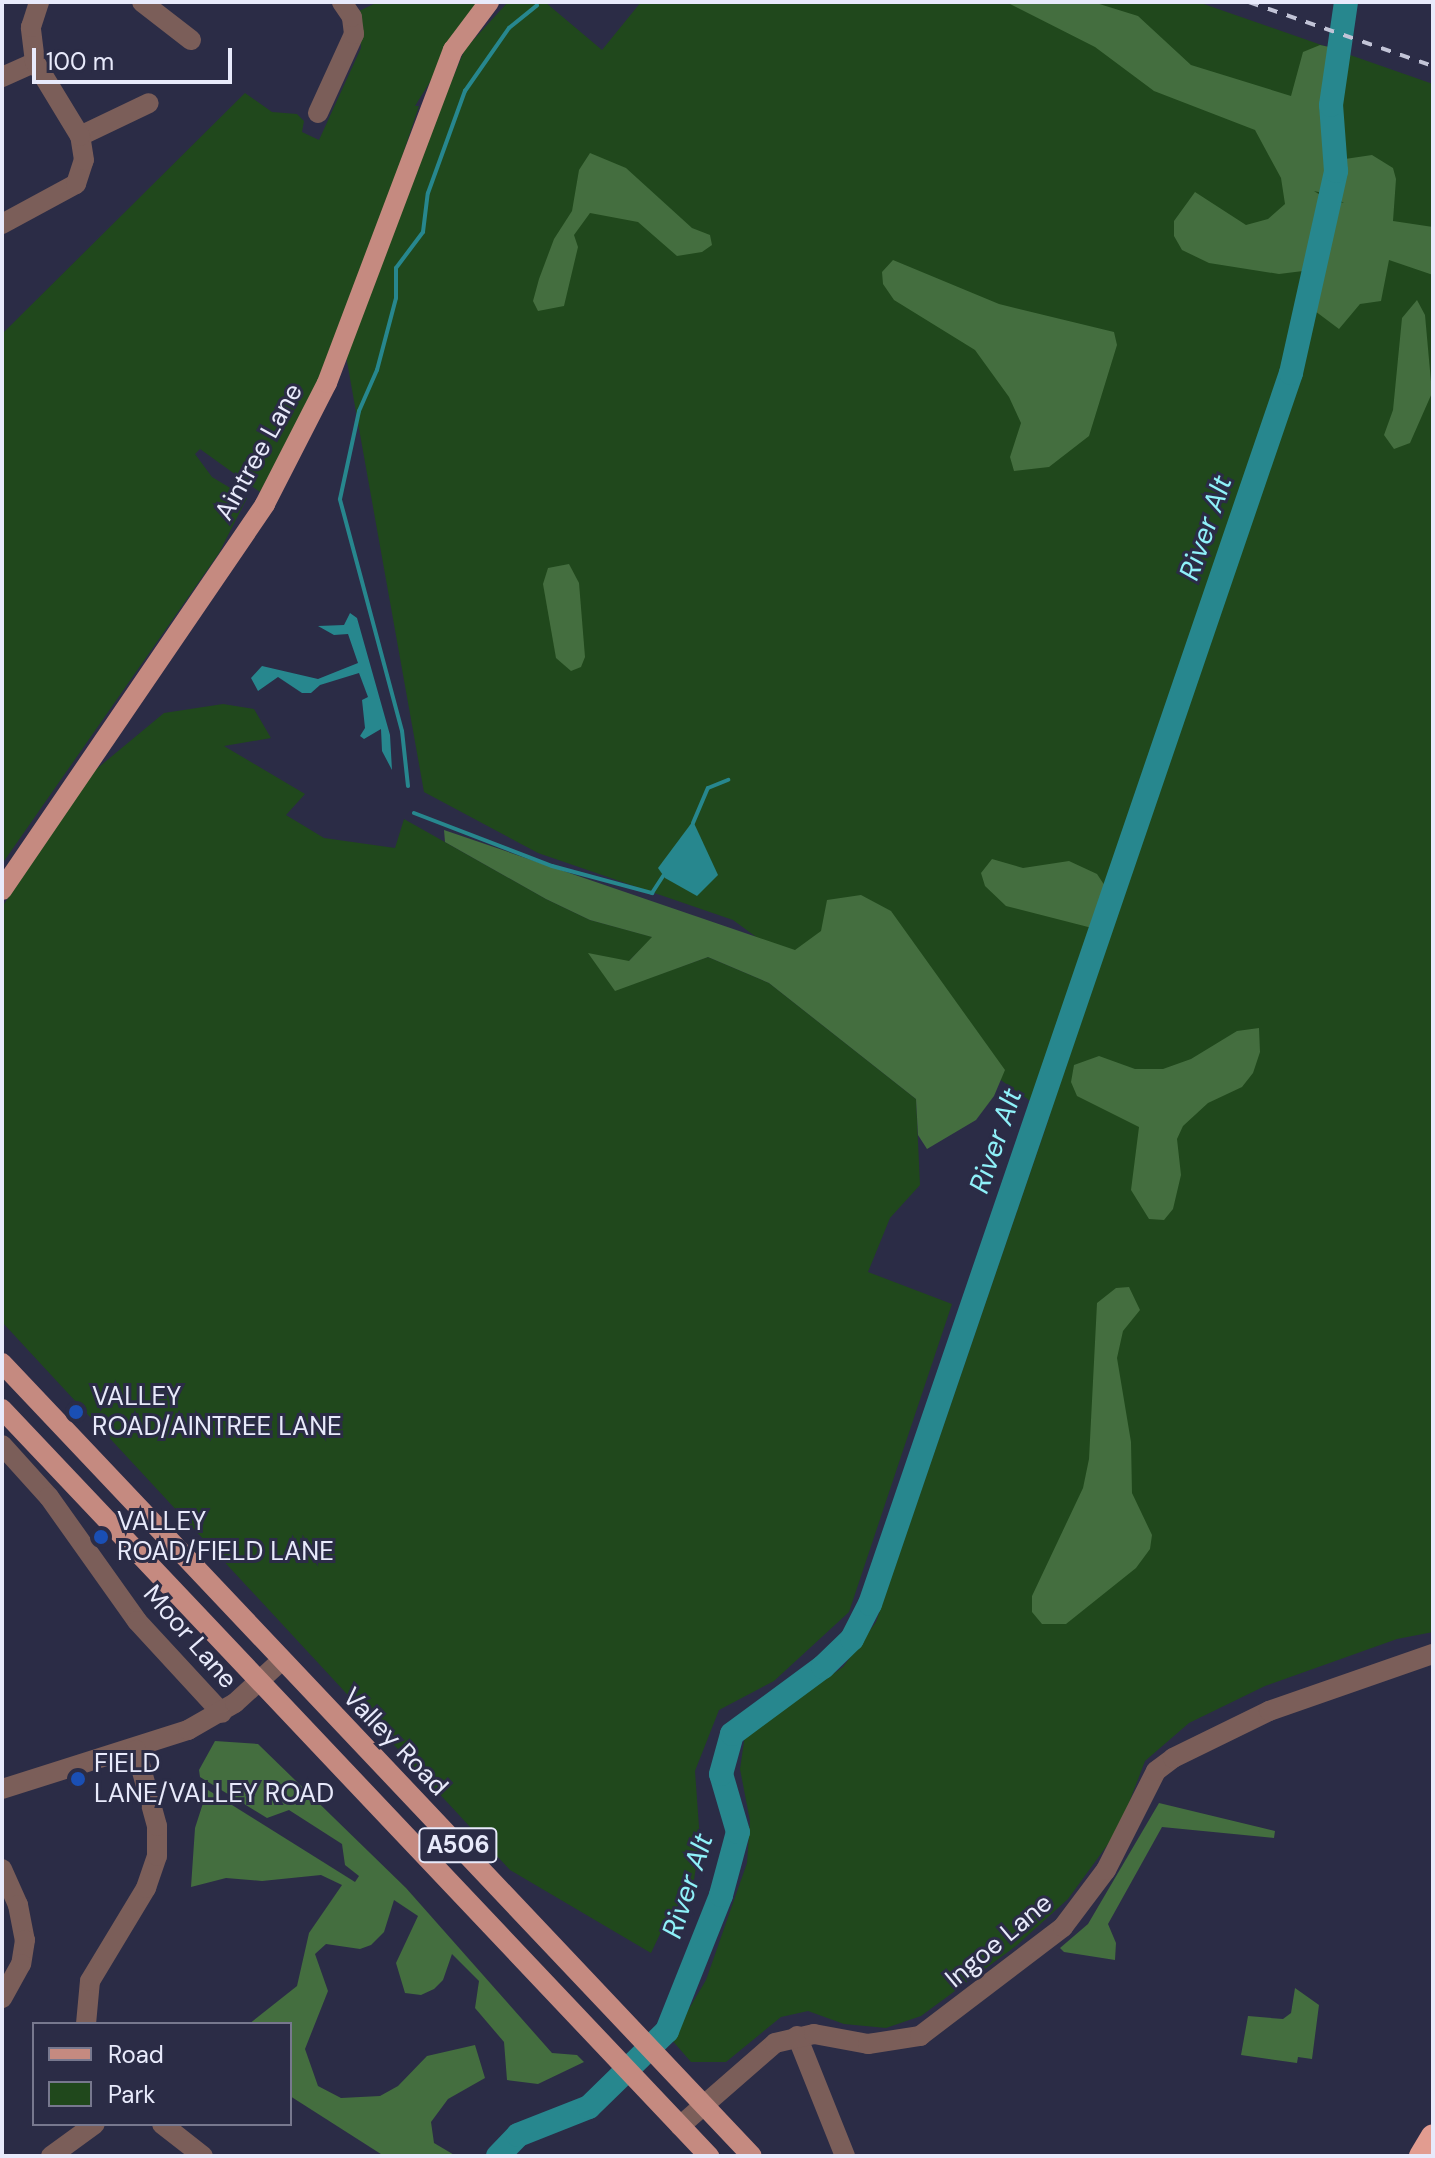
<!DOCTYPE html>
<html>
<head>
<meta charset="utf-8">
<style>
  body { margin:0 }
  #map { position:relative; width:1435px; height:2158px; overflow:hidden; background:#2b2c46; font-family:"DM Sans",sans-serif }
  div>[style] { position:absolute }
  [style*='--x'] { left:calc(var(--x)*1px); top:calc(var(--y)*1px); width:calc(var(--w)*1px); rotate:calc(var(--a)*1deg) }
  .green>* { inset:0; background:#20481c }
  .forest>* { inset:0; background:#446e3f }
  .water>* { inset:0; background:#27878e }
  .stream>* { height:4px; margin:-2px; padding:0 2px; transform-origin:2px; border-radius:2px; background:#27878e }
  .river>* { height:24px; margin:-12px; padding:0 12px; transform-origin:12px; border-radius:12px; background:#27878e }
  .minor>* { height:20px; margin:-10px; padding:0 10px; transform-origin:10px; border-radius:10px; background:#7b5e59 }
  .major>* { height:20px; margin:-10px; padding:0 10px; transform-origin:10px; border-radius:10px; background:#c58a80 }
  .highway>* { height:24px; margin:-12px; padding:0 12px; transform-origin:12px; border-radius:12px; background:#e29c90 }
  .rail>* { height:4px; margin-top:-2px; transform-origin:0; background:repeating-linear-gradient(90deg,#c2c4d7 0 10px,transparent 0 20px) }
  .dots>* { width:22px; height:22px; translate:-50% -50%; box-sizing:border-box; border:4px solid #2b2c46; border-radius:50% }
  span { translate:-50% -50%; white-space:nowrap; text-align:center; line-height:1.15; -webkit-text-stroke:6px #2b2c46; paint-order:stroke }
  .shield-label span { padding:2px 6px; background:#2b2c46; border:2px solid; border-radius:6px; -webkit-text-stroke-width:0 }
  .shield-label { font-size:24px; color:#e8eafb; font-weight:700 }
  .street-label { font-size:26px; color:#e8eafb }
  .poi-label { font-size:26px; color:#e8eafb }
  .left { translate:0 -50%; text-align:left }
  .water-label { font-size:28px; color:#8ff1f9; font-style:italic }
  .frame { position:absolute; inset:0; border:4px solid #e8eafb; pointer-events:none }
  .legend { position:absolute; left:32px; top:2022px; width:260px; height:104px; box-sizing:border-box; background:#2b2c46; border:2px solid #77788e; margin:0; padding:10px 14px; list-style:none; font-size:24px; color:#e8eafb }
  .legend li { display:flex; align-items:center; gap:16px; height:40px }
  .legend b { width:40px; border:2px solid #77788e }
  .scale { position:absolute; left:32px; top:48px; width:200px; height:36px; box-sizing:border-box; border:4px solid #e8eafb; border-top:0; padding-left:10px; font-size:24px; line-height:28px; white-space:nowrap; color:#e8eafb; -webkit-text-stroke:6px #2b2c46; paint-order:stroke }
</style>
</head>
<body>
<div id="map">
  <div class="green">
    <i style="clip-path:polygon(378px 2px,480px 2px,415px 106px,419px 106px,362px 277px,321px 377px,260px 492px,200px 449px,195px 454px,212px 477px,247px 498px,219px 553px,2px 864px,2px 334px,245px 93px,272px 112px,297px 114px,304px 121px,302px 132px,319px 140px,361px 48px,359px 11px)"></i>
    <i style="clip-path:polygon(508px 2px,545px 2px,602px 50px,641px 2px,1198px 2px,1433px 84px,1433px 1632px,1397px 1639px,1265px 1686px,1189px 1723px,1145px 1761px,1119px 1829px,1068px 1899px,1016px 1946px,921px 2016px,886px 2028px,844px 2024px,808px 2011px,781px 2017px,726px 2062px,691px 2062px,671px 2039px,706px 1980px,747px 1863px,750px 1821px,740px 1769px,745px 1735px,843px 1667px,876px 1622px,1050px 1115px,998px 1078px,801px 970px,733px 920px,538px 853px,424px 792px,346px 356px,409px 180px,465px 49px)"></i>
    <i style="clip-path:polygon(223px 704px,254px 709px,271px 738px,224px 746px,305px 794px,286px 815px,324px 838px,395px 848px,404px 819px,546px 899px,590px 920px,653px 937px,629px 961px,615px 990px,708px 957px,769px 983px,916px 1099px,920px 1185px,890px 1218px,868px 1272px,952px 1304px,849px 1612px,774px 1681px,719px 1710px,695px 1771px,700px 1841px,692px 1893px,670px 1913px,651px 1953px,510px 1870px,2px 1322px,2px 907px,94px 771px,164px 713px)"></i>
  </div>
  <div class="forest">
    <i style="clip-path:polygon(1006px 2px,1093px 2px,1138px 16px,1191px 65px,1291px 96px,1303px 52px,1320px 45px,1334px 48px,1326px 108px,1330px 174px,1323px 193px,1314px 191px,1322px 196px,1303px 271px,1279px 274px,1209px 263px,1182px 250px,1174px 236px,1174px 221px,1195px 192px,1246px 225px,1268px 219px,1285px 204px,1281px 178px,1255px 130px,1154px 91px,1095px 47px)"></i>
    <i style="clip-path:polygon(590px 153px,626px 168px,692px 228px,710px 235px,712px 245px,702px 252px,677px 256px,638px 222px,590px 213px,574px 235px,578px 247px,564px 306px,538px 311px,533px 301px,539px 279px,554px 239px,572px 211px,579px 170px)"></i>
    <i style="clip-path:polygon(1372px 155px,1393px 168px,1396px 179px,1393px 221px,1433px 227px,1433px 275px,1389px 260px,1381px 301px,1360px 304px,1339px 329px,1311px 308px,1321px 250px,1334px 201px,1344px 203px,1337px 199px,1345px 159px)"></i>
    <i style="clip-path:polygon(893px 260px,999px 304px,1114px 332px,1117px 345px,1089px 436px,1049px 467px,1014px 471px,1010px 457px,1021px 423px,1009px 397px,975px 350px,894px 300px,883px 284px,882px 272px)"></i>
    <i style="clip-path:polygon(1417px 300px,1425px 315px,1432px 393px,1410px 443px,1394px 449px,1384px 435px,1393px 410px,1402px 318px)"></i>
    <i style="clip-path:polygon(569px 564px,579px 583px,585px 657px,581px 667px,571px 671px,556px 658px,543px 584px,548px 568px)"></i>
    <i style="clip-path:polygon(444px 830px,795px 950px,821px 931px,827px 900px,861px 895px,891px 911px,1005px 1070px,994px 1096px,976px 1120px,927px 1149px,918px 1135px,916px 1099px,769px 983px,708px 957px,615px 991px,588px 953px,629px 961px,652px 937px,590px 920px,546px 899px,445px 842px)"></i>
    <i style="clip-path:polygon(992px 859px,1023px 868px,1069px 861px,1097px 874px,1109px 892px,1096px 929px,1006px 906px,985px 886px,981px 873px)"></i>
    <i style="clip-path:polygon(1259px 1028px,1260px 1052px,1253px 1073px,1242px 1087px,1208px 1103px,1183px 1126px,1177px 1139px,1181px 1175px,1173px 1209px,1164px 1220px,1149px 1219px,1131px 1190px,1139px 1127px,1077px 1096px,1071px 1082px,1074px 1065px,1099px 1056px,1135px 1069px,1163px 1069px,1191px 1059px,1237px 1031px)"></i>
    <i style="clip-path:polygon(1129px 1287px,1140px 1310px,1123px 1331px,1117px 1358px,1131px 1442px,1132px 1493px,1152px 1535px,1150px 1549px,1136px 1568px,1066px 1624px,1042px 1624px,1032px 1612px,1032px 1596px,1083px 1488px,1089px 1459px,1097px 1303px,1116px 1288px)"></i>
    <i style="clip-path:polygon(215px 1741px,258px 1744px,406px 1888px,552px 2053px,577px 2055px,584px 2062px,538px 2084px,507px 2080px,504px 2042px,475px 2008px,479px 1981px,452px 1954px,443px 1980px,434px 1989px,421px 1995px,405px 1993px,396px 1963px,418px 1916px,394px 1900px,384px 1932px,371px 1945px,360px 1949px,326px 1944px,315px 1954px,328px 1991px,305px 2049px,318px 2086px,341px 2098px,380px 2096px,398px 2086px,427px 2056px,475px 2045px,485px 2078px,448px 2099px,431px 2122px,434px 2143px,456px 2156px,384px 2156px,290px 2096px,290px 2024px,249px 2024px,297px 1986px,309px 1933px,342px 1885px,321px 1875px,262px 1881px,226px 1878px,191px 1887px,195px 1828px,204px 1800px,200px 1785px,355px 1882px,359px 1876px,345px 1865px,342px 1844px,289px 1810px,267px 1818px,200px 1777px,199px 1770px)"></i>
    <i style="clip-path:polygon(1159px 1803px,1275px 1831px,1274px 1838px,1162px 1827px,1108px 1924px,1116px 1943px,1115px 1960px,1064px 1952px,1060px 1948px,1088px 1924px)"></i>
    <i style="clip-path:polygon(1295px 1988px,1319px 2005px,1312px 2059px,1298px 2057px,1297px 2063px,1241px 2055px,1248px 2016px,1283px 2019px,1291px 2013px)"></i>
  </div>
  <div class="water">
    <i style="clip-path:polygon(350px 613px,357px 618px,390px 735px,392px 770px,382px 751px,381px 729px,364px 739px,360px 736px,365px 728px,362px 700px,368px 697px,359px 673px,320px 685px,311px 693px,302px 693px,278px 677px,258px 691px,251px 678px,262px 666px,318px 679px,358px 663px,348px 634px,334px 635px,318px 626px,344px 625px)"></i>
    <i style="clip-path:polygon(693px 821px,718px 875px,697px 896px,665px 878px,658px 868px)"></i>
  </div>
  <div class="stream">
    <i style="--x:408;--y:786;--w:55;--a:-96.2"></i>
    <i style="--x:402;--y:731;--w:240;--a:-105"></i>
    <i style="--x:340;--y:499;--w:90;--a:-77.8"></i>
    <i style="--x:359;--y:411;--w:45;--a:-66.3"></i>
    <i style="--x:377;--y:370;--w:74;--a:-75.2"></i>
    <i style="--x:396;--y:298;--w:30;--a:-90"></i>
    <i style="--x:396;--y:268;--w:45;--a:-53.1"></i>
    <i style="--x:423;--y:232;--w:39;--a:-83"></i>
    <i style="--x:428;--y:193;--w:109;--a:-70.1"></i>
    <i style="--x:465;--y:91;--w:77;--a:-55.1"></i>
    <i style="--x:509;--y:28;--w:36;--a:-39"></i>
    <i style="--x:414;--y:813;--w:148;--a:21"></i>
    <i style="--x:552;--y:866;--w:104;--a:15.1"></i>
    <i style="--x:652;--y:893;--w:20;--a:-57"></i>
    <i style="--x:693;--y:823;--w:38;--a:-67"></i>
    <i style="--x:708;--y:788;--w:22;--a:-22"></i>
  </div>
  <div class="river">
    <i style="--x:498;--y:2156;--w:29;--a:-46"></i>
    <i style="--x:518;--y:2135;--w:76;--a:-21.5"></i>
    <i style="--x:589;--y:2107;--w:109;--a:-44.3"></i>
    <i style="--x:667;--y:2031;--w:146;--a:-68.3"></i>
    <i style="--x:721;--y:1895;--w:65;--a:-74.9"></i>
    <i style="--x:738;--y:1832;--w:60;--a:-106.3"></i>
    <i style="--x:721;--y:1774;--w:41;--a:-74.6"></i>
    <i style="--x:732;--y:1734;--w:113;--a:-36.4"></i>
    <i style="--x:823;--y:1667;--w:40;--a:-44"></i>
    <i style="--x:852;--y:1639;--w:39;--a:-63"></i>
    <i style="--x:870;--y:1604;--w:1301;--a:-71.12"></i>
    <i style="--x:1291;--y:373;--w:207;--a:-77.4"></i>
    <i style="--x:1336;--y:171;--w:66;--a:-94.3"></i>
    <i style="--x:1331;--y:105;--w:104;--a:-81.7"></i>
  </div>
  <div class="minor">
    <i style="--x:142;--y:2;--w:62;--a:37.8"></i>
    <i style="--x:2;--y:77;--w:36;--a:-24"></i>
    <i style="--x:318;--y:113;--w:87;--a:-65.5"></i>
    <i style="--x:354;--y:34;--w:17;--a:-97"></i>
    <i style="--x:352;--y:17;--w:18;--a:-124"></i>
    <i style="--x:80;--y:136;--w:76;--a:-25.6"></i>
    <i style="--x:2;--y:224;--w:84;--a:-28.4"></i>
    <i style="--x:76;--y:184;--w:25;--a:-72"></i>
    <i style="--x:84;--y:160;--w:24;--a:-99"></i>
    <i style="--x:80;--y:136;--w:87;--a:-121.3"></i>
    <i style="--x:35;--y:62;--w:35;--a:-97"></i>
    <i style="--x:31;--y:27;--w:26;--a:-72"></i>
    <i style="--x:2;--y:1445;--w:70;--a:47.9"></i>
    <i style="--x:49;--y:1497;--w:152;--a:54.6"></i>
    <i style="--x:137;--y:1621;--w:125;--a:47.3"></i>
    <i style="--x:2;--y:1789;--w:195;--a:-17.6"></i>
    <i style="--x:188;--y:1730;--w:54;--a:-29.9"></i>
    <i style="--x:235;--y:1703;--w:64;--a:-42.5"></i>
    <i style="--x:2;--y:1869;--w:39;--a:66"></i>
    <i style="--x:18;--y:1905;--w:36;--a:79"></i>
    <i style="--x:25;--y:1940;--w:24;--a:99"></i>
    <i style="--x:21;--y:1964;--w:39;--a:119"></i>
    <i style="--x:86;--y:2024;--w:43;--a:-84.7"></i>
    <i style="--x:90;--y:1981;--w:109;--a:-58.9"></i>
    <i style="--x:146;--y:1888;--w:34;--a:-71"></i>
    <i style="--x:157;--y:1856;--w:30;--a:-90"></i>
    <i style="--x:157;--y:1826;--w:79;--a:-105.4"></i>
    <i style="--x:797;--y:2036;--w:129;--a:68.2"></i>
    <i style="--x:162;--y:2124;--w:52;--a:38"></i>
    <i style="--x:680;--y:2126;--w:126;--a:-41.1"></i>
    <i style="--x:775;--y:2043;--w:40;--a:-13"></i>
    <i style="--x:814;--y:2034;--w:55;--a:10.5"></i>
    <i style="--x:868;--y:2044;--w:53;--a:-8.7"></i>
    <i style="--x:920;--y:2036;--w:180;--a:-37.3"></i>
    <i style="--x:1063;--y:1927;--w:71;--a:-53"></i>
    <i style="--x:1106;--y:1870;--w:111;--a:-63.2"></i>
    <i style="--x:1156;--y:1771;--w:21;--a:-37"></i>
    <i style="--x:1173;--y:1758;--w:107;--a:-26.1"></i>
    <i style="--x:1269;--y:1711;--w:174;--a:-19.2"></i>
    <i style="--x:51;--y:2156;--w:54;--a:-36"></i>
  </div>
  <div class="major">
    <i style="--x:2;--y:890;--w:467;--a:-55.7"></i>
    <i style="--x:265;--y:504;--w:136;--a:-62.9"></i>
    <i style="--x:327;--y:383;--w:356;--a:-69.3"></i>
    <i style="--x:453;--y:50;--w:60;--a:-53.1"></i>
    <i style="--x:2;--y:1363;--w:1091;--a:46.6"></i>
    <i style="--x:2;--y:1409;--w:1029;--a:46.58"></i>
  </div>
  <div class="highway">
    <i style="--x:1421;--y:2156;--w:23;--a:-59"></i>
  </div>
  <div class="rail">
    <i style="--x:1249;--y:2;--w:195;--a:19.2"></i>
  </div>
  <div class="dots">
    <i style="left:76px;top:1412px;background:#1a4fb4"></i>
    <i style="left:101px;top:1537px;background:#1a4fb4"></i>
    <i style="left:78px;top:1779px;background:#1a4fb4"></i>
  </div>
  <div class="shield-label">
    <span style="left:458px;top:1845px">A506</span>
  </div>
  <div class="street-label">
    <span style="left:259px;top:452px;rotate:-61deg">Aintree Lane</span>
    <span style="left:190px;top:1637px;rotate:49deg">Moor Lane</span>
    <span style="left:395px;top:1742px;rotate:46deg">Valley Road</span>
    <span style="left:999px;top:1941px;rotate:-40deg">Ingoe Lane</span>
  </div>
  <div class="poi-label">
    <span class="left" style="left:92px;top:1412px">VALLEY<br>ROAD/AINTREE LANE</span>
    <span class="left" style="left:117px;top:1537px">VALLEY<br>ROAD/FIELD LANE</span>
    <span class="left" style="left:94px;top:1779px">FIELD<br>LANE/VALLEY ROAD</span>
  </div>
  <div class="water-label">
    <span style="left:1206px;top:528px;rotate:-71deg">River Alt</span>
    <span style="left:996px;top:1141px;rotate:-71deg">River Alt</span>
    <span style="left:688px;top:1886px;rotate:-72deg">River Alt</span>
  </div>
  <div class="frame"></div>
  <ul class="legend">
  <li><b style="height:10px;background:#c58a80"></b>Road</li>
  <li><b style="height:22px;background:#20481c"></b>Park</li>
  </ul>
  <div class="scale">100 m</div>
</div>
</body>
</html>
